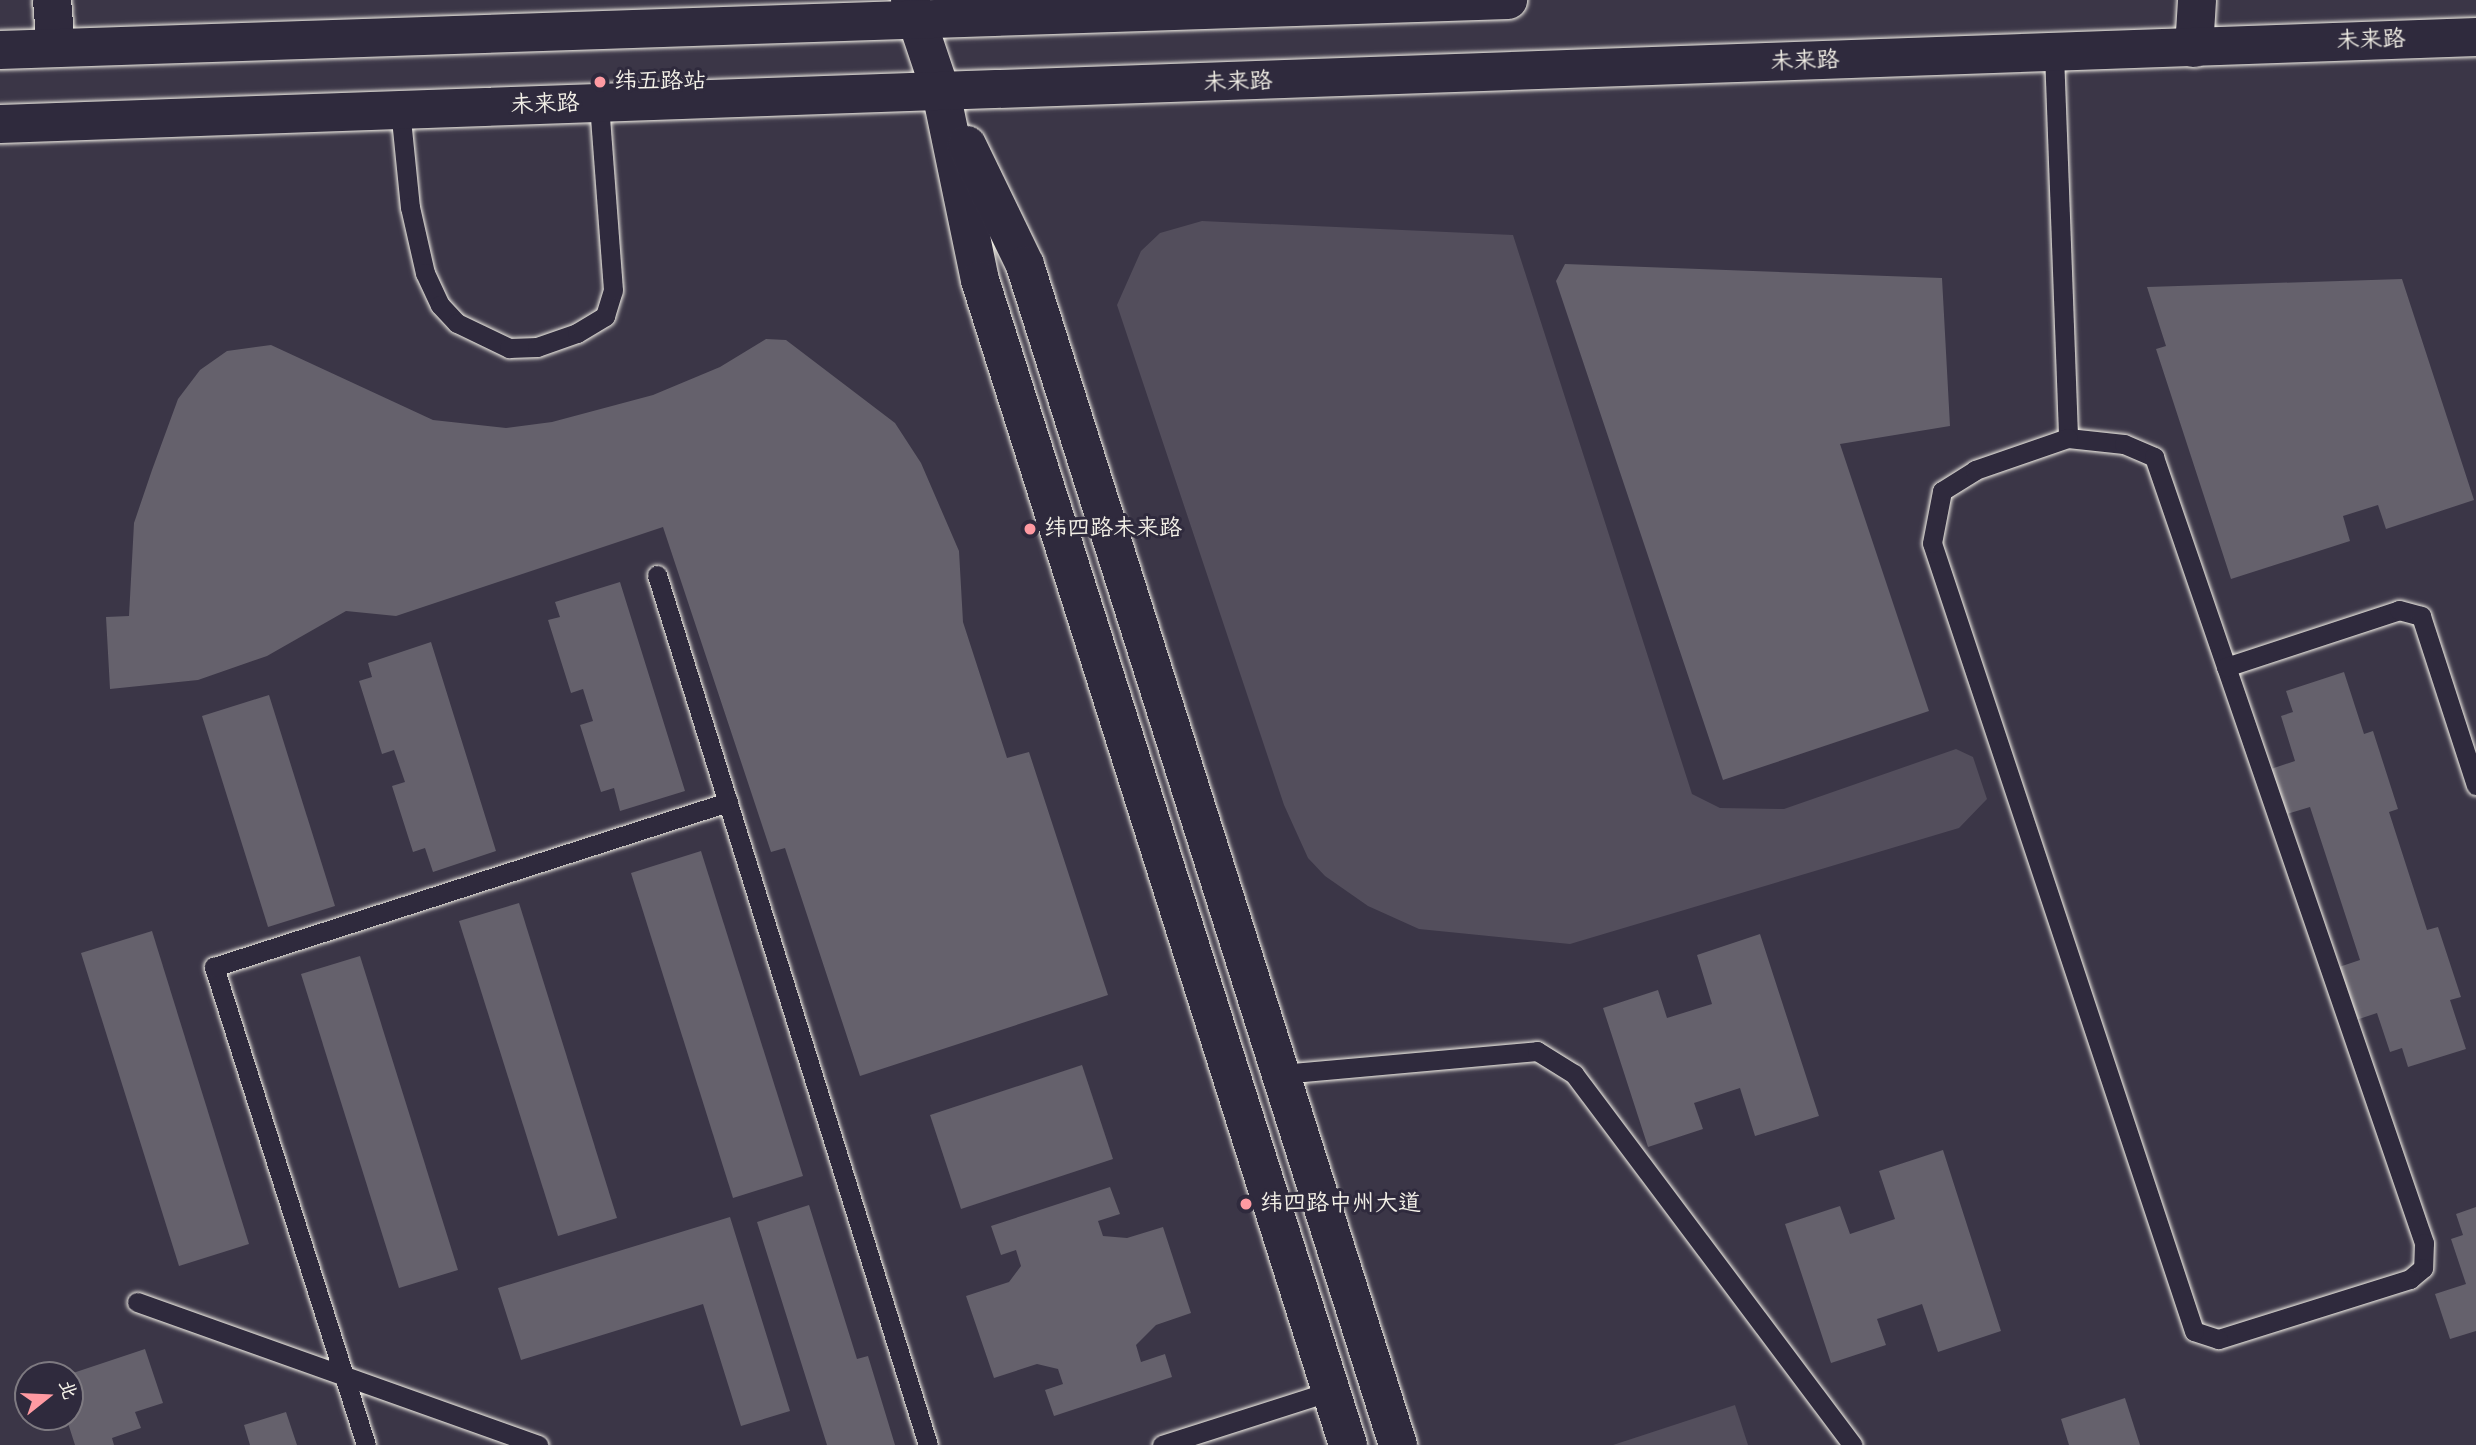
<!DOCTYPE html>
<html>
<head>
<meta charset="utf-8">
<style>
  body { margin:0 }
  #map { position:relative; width:2476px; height:1445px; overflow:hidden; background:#3b3647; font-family:Mynerve,"LXGW WenKai TC",sans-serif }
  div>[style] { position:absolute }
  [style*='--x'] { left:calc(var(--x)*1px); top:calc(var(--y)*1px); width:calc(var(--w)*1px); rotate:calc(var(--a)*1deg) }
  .green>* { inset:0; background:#534e5c }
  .building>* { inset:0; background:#65616c }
  .roads { filter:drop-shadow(0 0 2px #f4f1e8) drop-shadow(0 0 2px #f4f1e8) }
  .service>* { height:19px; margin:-9.5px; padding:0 9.5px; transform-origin:9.5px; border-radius:9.5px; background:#2f2a3d }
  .minor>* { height:38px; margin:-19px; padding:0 19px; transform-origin:19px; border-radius:19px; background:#2f2a3d }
  .tertiary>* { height:38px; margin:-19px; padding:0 19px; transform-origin:19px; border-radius:19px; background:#2f2a3d }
  .primary>* { height:38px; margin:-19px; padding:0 19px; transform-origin:19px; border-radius:19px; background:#2f2a3d }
  .dots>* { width:19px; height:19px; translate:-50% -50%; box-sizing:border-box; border:4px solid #2f2a3d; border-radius:50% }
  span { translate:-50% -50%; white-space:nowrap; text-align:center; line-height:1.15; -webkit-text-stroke:6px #2f2a3d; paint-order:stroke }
  .street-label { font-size:23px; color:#f4f1e8 }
  .poi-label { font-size:23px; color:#f4f1e8 }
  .left { translate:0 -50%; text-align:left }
  .north { position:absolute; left:14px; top:1361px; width:70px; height:70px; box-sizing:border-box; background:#2f2a3d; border:2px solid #7e7a81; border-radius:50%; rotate:72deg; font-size:19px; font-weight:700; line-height:28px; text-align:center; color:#f4f1e8 }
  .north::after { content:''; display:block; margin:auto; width:24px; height:32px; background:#ff9aa2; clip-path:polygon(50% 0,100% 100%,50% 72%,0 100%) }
</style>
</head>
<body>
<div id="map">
  <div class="green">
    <i style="clip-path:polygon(1202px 221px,1513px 235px,1692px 794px,1720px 808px,1784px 809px,1956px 749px,1973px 757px,1987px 799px,1959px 828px,1570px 944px,1419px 929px,1368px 906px,1325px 876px,1308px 858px,1284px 805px,1117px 305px,1141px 251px,1160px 233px)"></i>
    <i style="clip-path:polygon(1735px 1405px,1748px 1445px,1613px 1445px)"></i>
  </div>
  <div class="building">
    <i style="clip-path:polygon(1565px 264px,1942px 278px,1950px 426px,1840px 444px,1929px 711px,1723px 780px,1556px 281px)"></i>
    <i style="clip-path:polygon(2402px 279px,2474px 500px,2386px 529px,2378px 505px,2343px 516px,2350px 541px,2231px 579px,2156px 349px,2166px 346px,2147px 287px)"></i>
    <i style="clip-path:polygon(766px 339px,786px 340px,895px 423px,921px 463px,959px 551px,963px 622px,1007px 758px,1029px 752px,1108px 995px,860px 1076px,785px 848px,771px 852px,663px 527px,396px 616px,346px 611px,267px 656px,198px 680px,110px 689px,106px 617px,129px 616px,134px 523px,152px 470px,178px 399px,200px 370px,227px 351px,271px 345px,433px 420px,506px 428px,552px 422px,653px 395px,720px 367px)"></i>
    <i style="clip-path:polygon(620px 582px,685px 791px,620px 811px,614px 788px,601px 792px,580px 725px,593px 721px,583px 689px,571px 693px,548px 620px,560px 617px,555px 602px)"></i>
    <i style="clip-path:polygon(431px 642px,496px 851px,433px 872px,425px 848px,413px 852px,392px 786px,405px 782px,394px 750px,382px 754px,359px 681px,372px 677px,368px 663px)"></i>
    <i style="clip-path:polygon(2344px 672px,2364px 734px,2373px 731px,2398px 809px,2389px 812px,2427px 930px,2438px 927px,2461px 997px,2450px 1000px,2466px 1049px,2408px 1067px,2402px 1048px,2390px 1052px,2377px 1013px,2347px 1023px,2330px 970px,2360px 960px,2310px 807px,2280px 816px,2265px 771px,2295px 761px,2281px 716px,2293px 712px,2286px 691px)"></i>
    <i style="clip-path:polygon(269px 695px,335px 906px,268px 927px,202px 716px)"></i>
    <i style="clip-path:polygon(701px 851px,803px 1176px,733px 1198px,631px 873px)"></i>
    <i style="clip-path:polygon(519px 903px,617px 1218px,558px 1236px,459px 921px)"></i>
    <i style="clip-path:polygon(152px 931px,249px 1244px,179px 1266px,81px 953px)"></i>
    <i style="clip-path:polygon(1760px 934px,1819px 1116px,1755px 1136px,1740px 1088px,1694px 1103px,1703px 1129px,1648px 1147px,1603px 1008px,1658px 990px,1667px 1018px,1712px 1004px,1697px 955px)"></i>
    <i style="clip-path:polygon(360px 956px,458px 1270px,399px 1288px,301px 974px)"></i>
    <i style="clip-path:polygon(1082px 1065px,1113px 1159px,961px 1209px,930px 1115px)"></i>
    <i style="clip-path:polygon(1943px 1150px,2001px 1331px,1938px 1352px,1922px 1304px,1877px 1319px,1886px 1345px,1831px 1363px,1785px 1224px,1840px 1206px,1850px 1234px,1895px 1219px,1879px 1171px)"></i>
    <i style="clip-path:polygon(1110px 1187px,1120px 1214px,1098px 1221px,1103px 1236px,1127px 1238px,1163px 1227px,1191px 1313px,1156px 1325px,1136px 1345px,1141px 1362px,1165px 1354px,1172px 1377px,1054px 1416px,1045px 1390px,1063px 1384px,1058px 1369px,1037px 1364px,994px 1378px,966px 1296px,1009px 1282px,1021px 1266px,1016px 1250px,1001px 1255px,991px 1226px)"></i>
    <i style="clip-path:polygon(809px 1205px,857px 1359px,868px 1356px,895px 1445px,827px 1445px,757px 1222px)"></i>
    <i style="clip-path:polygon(2476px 1207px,2476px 1331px,2450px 1339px,2435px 1294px,2466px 1284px,2451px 1239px,2463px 1235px,2456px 1214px)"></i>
    <i style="clip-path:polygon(730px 1217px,790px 1411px,741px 1426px,703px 1304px,521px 1360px,498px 1288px)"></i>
    <i style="clip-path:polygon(145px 1349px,163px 1403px,135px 1412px,141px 1428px,112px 1438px,114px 1445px,75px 1445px,66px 1417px,70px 1417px,70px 1374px)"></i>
    <i style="clip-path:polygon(2125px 1398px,2140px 1445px,2069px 1445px,2061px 1419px)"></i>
    <i style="clip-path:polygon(286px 1412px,297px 1445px,250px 1445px,244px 1425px)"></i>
  </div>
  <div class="roads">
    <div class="service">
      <i style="--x:2054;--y:53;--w:385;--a:87.9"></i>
      <i style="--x:400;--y:109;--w:99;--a:84.2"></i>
      <i style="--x:410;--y:207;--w:68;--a:77.2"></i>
      <i style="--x:425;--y:273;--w:35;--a:65"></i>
      <i style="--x:440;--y:305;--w:25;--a:47"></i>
      <i style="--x:457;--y:323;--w:58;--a:25.7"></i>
      <i style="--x:509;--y:348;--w:28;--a:-2"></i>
      <i style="--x:537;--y:347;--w:42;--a:-19.3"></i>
      <i style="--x:577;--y:333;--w:33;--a:-31"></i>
      <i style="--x:605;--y:316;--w:27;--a:-73"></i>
      <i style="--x:613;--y:290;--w:188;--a:-94.3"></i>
      <i style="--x:2068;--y:438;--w:56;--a:6.1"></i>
      <i style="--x:2124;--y:444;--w:33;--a:23"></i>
      <i style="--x:2154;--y:457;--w:831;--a:71.04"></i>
      <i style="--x:2424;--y:1243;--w:25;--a:92"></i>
      <i style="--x:2423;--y:1268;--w:17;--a:140"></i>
      <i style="--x:2410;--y:1279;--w:201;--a:162.6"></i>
      <i style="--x:2218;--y:1339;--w:25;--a:-162"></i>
      <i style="--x:2194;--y:1331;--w:830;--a:-108.39"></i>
      <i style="--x:1932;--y:543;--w:53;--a:-79.1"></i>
      <i style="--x:1942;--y:491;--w:39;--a:-32"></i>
      <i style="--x:1975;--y:470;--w:98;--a:-19"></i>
      <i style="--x:657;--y:575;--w:911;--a:72.7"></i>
      <i style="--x:2226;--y:667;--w:182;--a:-18.2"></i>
      <i style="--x:2399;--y:610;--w:23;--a:15"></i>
      <i style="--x:2421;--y:616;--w:178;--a:72"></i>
      <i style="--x:1281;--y:1074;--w:257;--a:-5.1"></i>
      <i style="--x:1537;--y:1051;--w:44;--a:31.9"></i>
      <i style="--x:1574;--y:1074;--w:464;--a:53.1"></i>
      <i style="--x:137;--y:1302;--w:426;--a:19.6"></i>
      <i style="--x:366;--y:1445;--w:502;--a:-107.64"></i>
      <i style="--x:214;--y:967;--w:540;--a:-17.8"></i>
      <i style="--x:1162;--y:1445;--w:177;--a:-17.7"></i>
    </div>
    <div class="minor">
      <i style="--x:52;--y:0;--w:48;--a:85.2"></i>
      <i style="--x:2194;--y:48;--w:48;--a:-86.4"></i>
    </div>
    <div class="tertiary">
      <i style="--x:910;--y:0;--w:97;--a:71.4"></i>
      <i style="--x:941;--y:92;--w:192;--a:78.3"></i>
      <i style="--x:980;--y:280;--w:1222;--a:72.47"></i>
      <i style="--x:967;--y:145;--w:133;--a:64.2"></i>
      <i style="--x:1025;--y:265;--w:1238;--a:72.46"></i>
    </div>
    <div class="primary">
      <i style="--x:0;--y:50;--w:1509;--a:-1.9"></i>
      <i style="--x:0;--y:124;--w:2478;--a:-2.01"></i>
    </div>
  </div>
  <div class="dots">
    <i style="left:600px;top:82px;background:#ff9aa2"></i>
    <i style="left:1030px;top:529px;background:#ff9aa2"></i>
    <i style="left:1246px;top:1204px;background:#ff9aa2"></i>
  </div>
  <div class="street-label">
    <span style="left:2371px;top:41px;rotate:-2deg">未来路</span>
    <span style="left:1805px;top:62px;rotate:-2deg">未来路</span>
    <span style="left:1238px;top:83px;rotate:-2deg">未来路</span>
    <span style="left:545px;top:105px;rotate:-2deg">未来路</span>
  </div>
  <div class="poi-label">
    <span class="left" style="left:614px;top:82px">纬五路站</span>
    <span class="left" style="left:1044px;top:529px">纬四路未来路</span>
    <span class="left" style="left:1260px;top:1204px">纬四路中州大道</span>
  </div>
  <div class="north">北</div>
</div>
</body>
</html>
